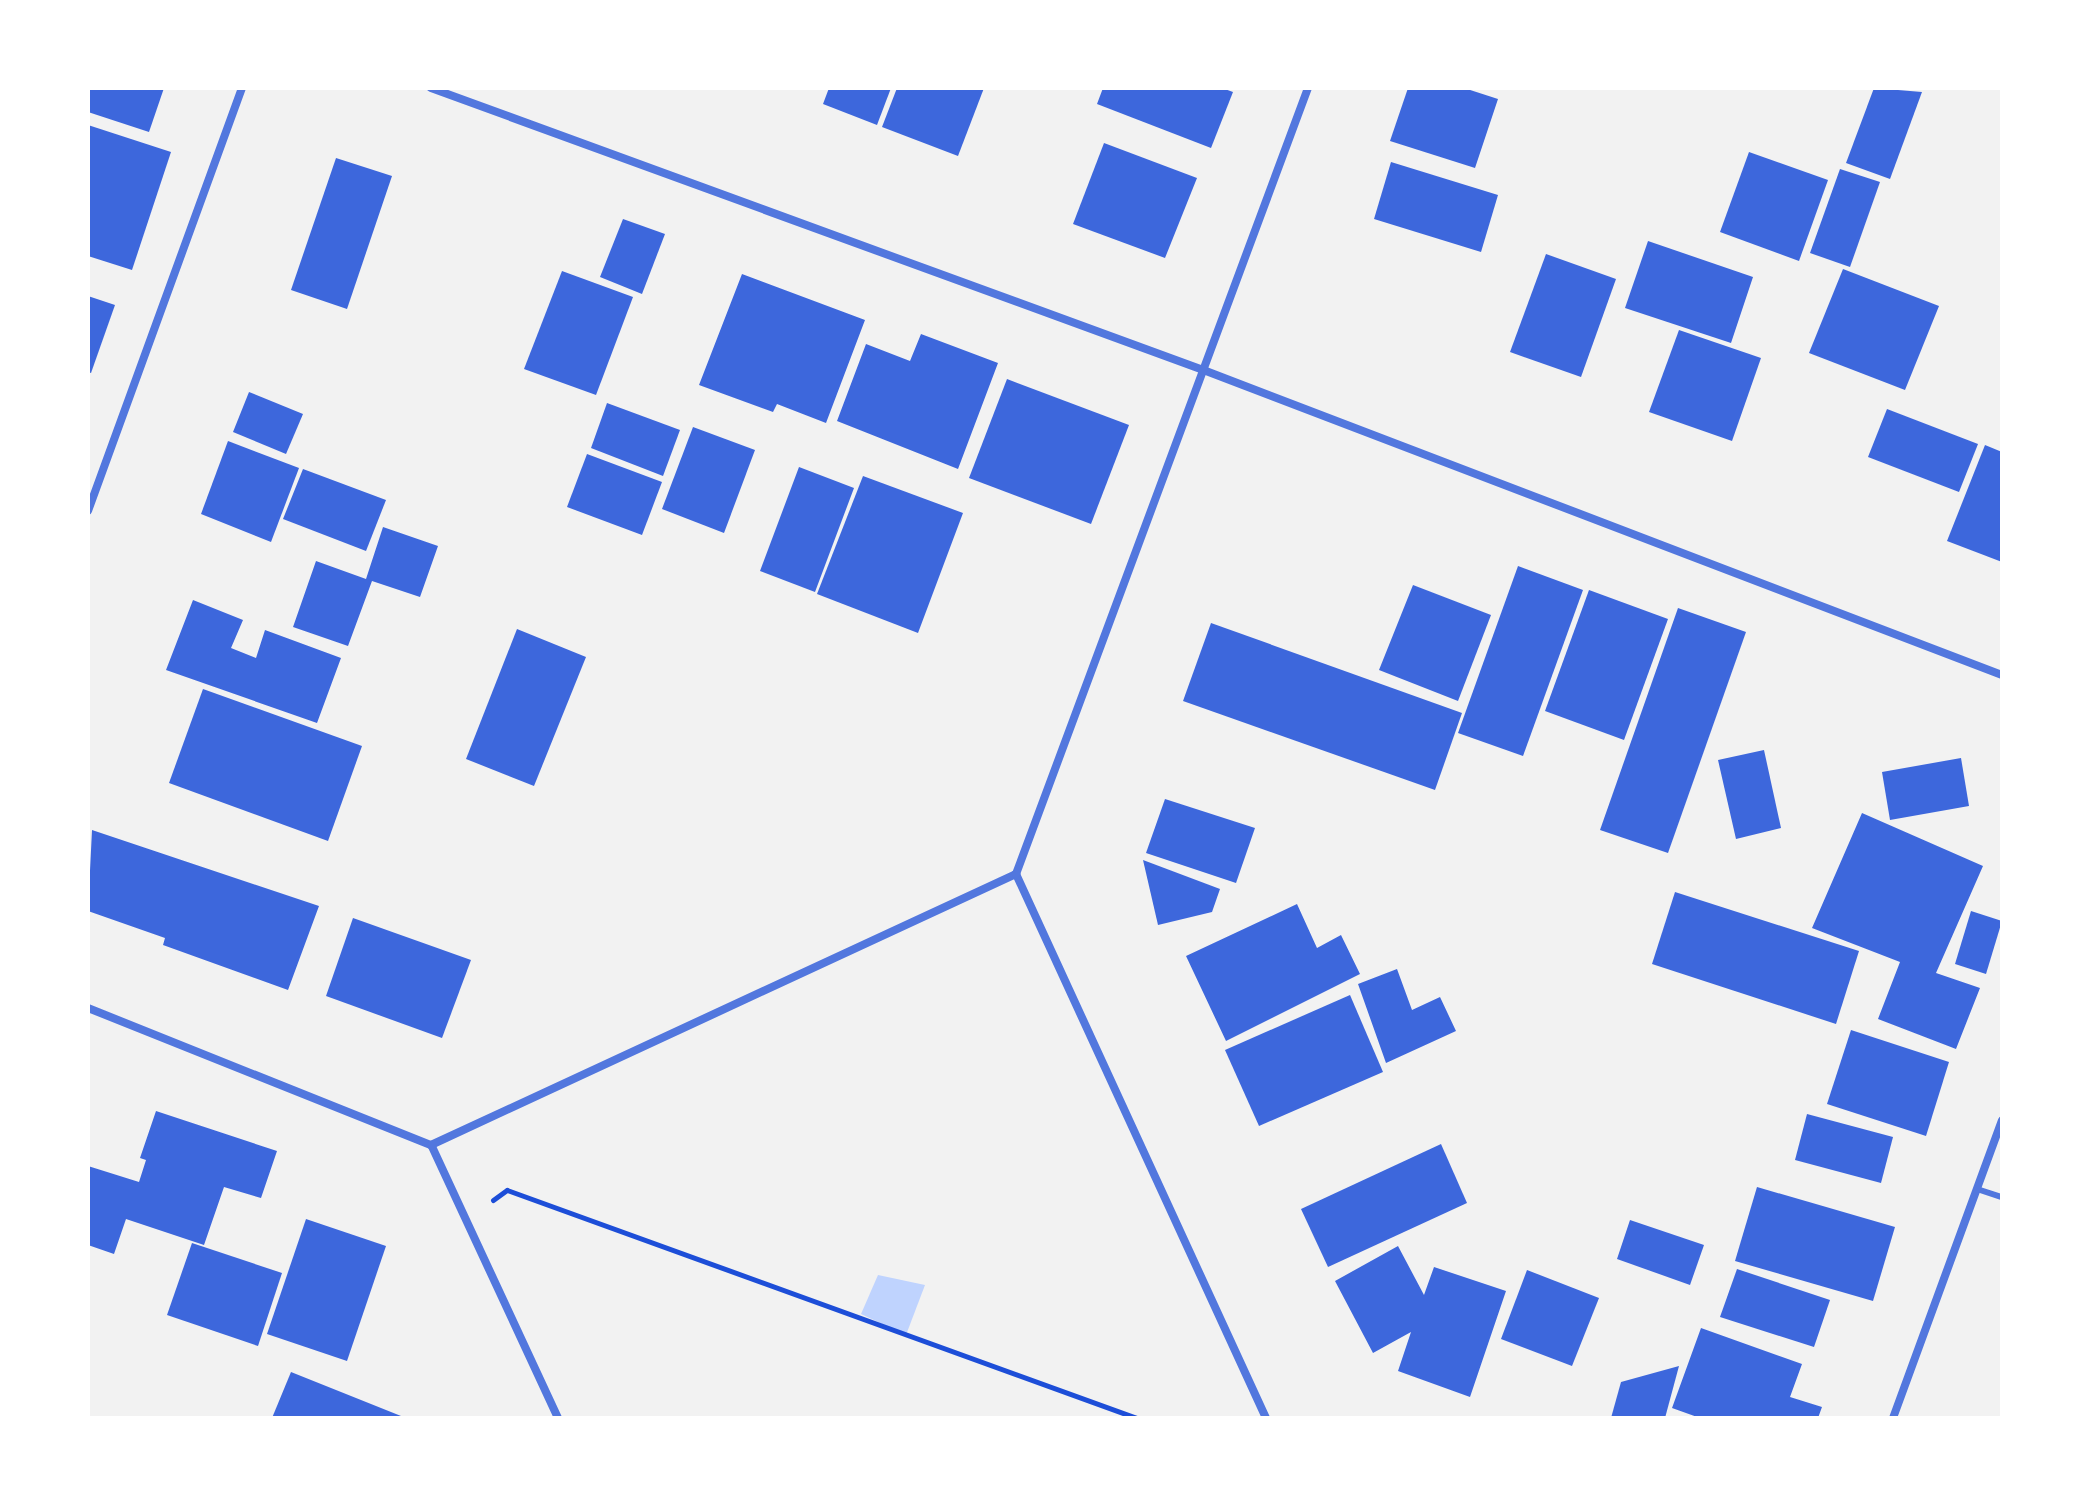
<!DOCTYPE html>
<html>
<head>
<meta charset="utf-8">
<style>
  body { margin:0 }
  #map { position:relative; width:2090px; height:1506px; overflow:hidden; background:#f2f2f2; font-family:"Work Sans",sans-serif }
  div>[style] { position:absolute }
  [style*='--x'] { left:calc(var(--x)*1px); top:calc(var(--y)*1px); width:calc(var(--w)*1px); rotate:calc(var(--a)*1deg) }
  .water>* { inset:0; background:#bfd3fe }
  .building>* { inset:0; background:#3d67dc }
  .path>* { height:5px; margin:-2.5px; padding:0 2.5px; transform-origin:2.5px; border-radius:2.5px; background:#1d4ed8 }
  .service>* { height:6px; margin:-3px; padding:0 3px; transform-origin:3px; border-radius:3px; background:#5277de }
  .minor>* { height:8px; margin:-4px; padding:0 4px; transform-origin:4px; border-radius:4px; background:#5277de }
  span { translate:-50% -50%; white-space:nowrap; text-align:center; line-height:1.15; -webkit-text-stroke:6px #fff; paint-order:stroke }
  .frame { position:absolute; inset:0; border:90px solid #fff; pointer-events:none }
</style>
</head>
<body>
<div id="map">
  <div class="water">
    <i style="clip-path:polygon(878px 1275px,925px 1285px,906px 1335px,861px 1314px)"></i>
  </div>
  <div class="building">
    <i style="clip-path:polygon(88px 88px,164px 88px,149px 132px,88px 112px)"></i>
    <i style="clip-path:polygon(829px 88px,891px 88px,877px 125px,823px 104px)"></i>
    <i style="clip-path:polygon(897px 88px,984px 88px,958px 156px,882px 127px)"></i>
    <i style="clip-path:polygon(1103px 88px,1222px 88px,1233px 92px,1211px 148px,1097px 104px)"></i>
    <i style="clip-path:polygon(1408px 88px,1464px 88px,1498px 99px,1475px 168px,1390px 141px)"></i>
    <i style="clip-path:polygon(1874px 88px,1922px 92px,1890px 179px,1846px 163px)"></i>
    <i style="clip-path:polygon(88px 125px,171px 152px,132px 270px,88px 256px)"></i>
    <i style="clip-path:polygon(1104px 143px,1197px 178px,1165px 258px,1073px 224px)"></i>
    <i style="clip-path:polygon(1749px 152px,1828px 180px,1799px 261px,1720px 232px)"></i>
    <i style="clip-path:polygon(336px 158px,392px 176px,347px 309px,291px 290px)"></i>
    <i style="clip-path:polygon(1391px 162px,1498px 195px,1481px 252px,1374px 219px)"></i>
    <i style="clip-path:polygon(1840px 169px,1880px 182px,1850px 267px,1810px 253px)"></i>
    <i style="clip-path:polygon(623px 219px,665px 234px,642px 294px,600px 277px)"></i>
    <i style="clip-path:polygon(1648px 241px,1753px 277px,1731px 343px,1625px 308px)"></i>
    <i style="clip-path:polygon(1546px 254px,1616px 279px,1581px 377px,1510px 352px)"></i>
    <i style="clip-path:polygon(1843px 269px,1939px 306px,1905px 390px,1809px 353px)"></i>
    <i style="clip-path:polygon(562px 271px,633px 297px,596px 395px,524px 369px)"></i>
    <i style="clip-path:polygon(742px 274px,865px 320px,826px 423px,777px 404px,773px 412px,699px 385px)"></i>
    <i style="clip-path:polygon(88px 296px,115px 305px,91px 373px,88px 372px)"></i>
    <i style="clip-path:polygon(1679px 330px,1761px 358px,1732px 441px,1649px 412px)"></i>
    <i style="clip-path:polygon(921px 334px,998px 363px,958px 469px,837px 421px,866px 344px,910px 361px)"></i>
    <i style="clip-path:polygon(1007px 379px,1129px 425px,1091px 524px,969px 478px)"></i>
    <i style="clip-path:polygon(249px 392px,303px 414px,286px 454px,233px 432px)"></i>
    <i style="clip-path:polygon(607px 403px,680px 430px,663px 476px,591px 448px)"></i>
    <i style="clip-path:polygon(1887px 409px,1978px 444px,1959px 492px,1868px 457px)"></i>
    <i style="clip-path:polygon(693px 427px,755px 450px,724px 533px,662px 509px)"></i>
    <i style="clip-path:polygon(228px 441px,299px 468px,271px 542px,201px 514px)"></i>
    <i style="clip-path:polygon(1985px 445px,2002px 452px,2002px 562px,1947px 541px)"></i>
    <i style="clip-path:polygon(587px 454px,662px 482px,642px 535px,567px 507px)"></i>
    <i style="clip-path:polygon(799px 467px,854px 488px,815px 592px,760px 571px)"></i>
    <i style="clip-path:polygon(303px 469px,386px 500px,366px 551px,283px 519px)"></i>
    <i style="clip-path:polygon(863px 476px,963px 513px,918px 633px,817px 594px)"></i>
    <i style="clip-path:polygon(383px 527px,438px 546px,420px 597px,372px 581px,348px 646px,293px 627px,316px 561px,366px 579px)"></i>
    <i style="clip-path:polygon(1518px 566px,1583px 590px,1523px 756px,1458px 733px)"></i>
    <i style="clip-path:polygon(1413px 585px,1491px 615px,1458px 701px,1379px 670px)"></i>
    <i style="clip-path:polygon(1589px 590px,1668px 619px,1624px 740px,1545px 711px)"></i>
    <i style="clip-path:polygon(193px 600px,243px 620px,231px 648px,256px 658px,265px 630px,341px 658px,317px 723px,166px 670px)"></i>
    <i style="clip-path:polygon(1678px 608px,1746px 632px,1668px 853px,1600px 830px)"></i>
    <i style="clip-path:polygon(1211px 623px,1462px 713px,1435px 790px,1183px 701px)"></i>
    <i style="clip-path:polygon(517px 629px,586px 657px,534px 786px,466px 759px)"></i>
    <i style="clip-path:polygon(203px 689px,362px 746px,328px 841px,169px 783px)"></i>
    <i style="clip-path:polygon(1764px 750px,1781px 828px,1736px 839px,1718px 760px)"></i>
    <i style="clip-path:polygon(1961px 758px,1969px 806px,1890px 820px,1882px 772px)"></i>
    <i style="clip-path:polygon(1165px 799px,1255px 828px,1236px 883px,1146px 853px)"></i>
    <i style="clip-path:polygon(1862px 813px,1983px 866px,1936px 973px,1980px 988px,1956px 1049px,1878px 1019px,1900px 962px,1812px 928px)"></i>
    <i style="clip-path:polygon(92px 830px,319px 906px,288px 990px,163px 945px,165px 938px,88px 911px)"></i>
    <i style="clip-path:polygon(1143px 860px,1220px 889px,1212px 912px,1158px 925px)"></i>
    <i style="clip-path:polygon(1675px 892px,1859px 951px,1836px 1024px,1652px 964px)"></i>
    <i style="clip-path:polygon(1297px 904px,1317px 948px,1341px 935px,1360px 974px,1226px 1041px,1186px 956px)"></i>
    <i style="clip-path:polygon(1971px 911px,2002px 921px,1986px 974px,1955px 964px)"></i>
    <i style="clip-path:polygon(353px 918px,471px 960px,442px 1038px,326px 996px)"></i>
    <i style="clip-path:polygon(1397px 969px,1412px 1010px,1440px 997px,1456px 1031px,1386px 1063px,1358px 984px)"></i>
    <i style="clip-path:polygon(1350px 995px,1383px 1072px,1259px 1126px,1225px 1050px)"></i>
    <i style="clip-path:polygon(1851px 1030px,1949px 1062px,1926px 1136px,1827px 1104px)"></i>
    <i style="clip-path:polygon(156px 1111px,277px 1151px,261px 1198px,224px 1187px,204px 1245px,126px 1219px,114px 1254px,88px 1245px,88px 1166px,139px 1182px,146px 1160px,140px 1158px)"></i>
    <i style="clip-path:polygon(1807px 1114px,1893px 1137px,1881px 1183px,1795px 1160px)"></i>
    <i style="clip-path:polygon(1441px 1144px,1467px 1203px,1328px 1267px,1301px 1209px)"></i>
    <i style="clip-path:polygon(1757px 1187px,1895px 1227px,1873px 1301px,1735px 1261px)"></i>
    <i style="clip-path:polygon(306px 1219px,386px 1246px,347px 1361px,267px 1334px)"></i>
    <i style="clip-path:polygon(1630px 1220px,1704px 1245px,1690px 1285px,1617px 1259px)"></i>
    <i style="clip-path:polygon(192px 1243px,282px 1273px,258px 1346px,167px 1315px)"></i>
    <i style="clip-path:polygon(1398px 1246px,1424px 1295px,1434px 1267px,1506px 1291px,1470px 1397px,1398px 1371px,1411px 1332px,1373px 1353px,1335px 1281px)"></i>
    <i style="clip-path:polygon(1737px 1269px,1830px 1300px,1814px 1347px,1720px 1317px)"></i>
    <i style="clip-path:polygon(1527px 1270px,1599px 1298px,1572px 1366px,1501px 1339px)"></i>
    <i style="clip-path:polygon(1701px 1328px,1802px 1364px,1790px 1397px,1822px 1407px,1818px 1418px,1700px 1418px,1672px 1408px)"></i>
    <i style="clip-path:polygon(1679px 1366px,1665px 1418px,1611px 1418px,1621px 1382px)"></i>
    <i style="clip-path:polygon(291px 1372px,406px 1418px,272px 1418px)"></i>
  </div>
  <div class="path">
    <i style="--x:493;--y:1200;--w:17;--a:-36"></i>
    <i style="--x:507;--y:1190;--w:670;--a:19.9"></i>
  </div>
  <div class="service">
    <i style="--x:1977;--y:1189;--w:26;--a:18"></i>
  </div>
  <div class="minor">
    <i style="--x:431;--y:88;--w:825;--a:20.06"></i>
    <i style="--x:1206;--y:371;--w:852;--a:20.9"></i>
    <i style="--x:88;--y:511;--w:450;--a:-70"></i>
    <i style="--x:88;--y:1008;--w:369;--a:21.8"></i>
    <i style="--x:558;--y:1418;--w:301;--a:-114.9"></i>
    <i style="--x:431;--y:1145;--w:645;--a:-24.86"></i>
    <i style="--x:1266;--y:1418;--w:599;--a:-114.68"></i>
    <i style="--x:1016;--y:874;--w:838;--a:-69.62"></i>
    <i style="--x:1893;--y:1418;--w:317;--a:-69.9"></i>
  </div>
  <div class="frame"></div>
</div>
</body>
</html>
